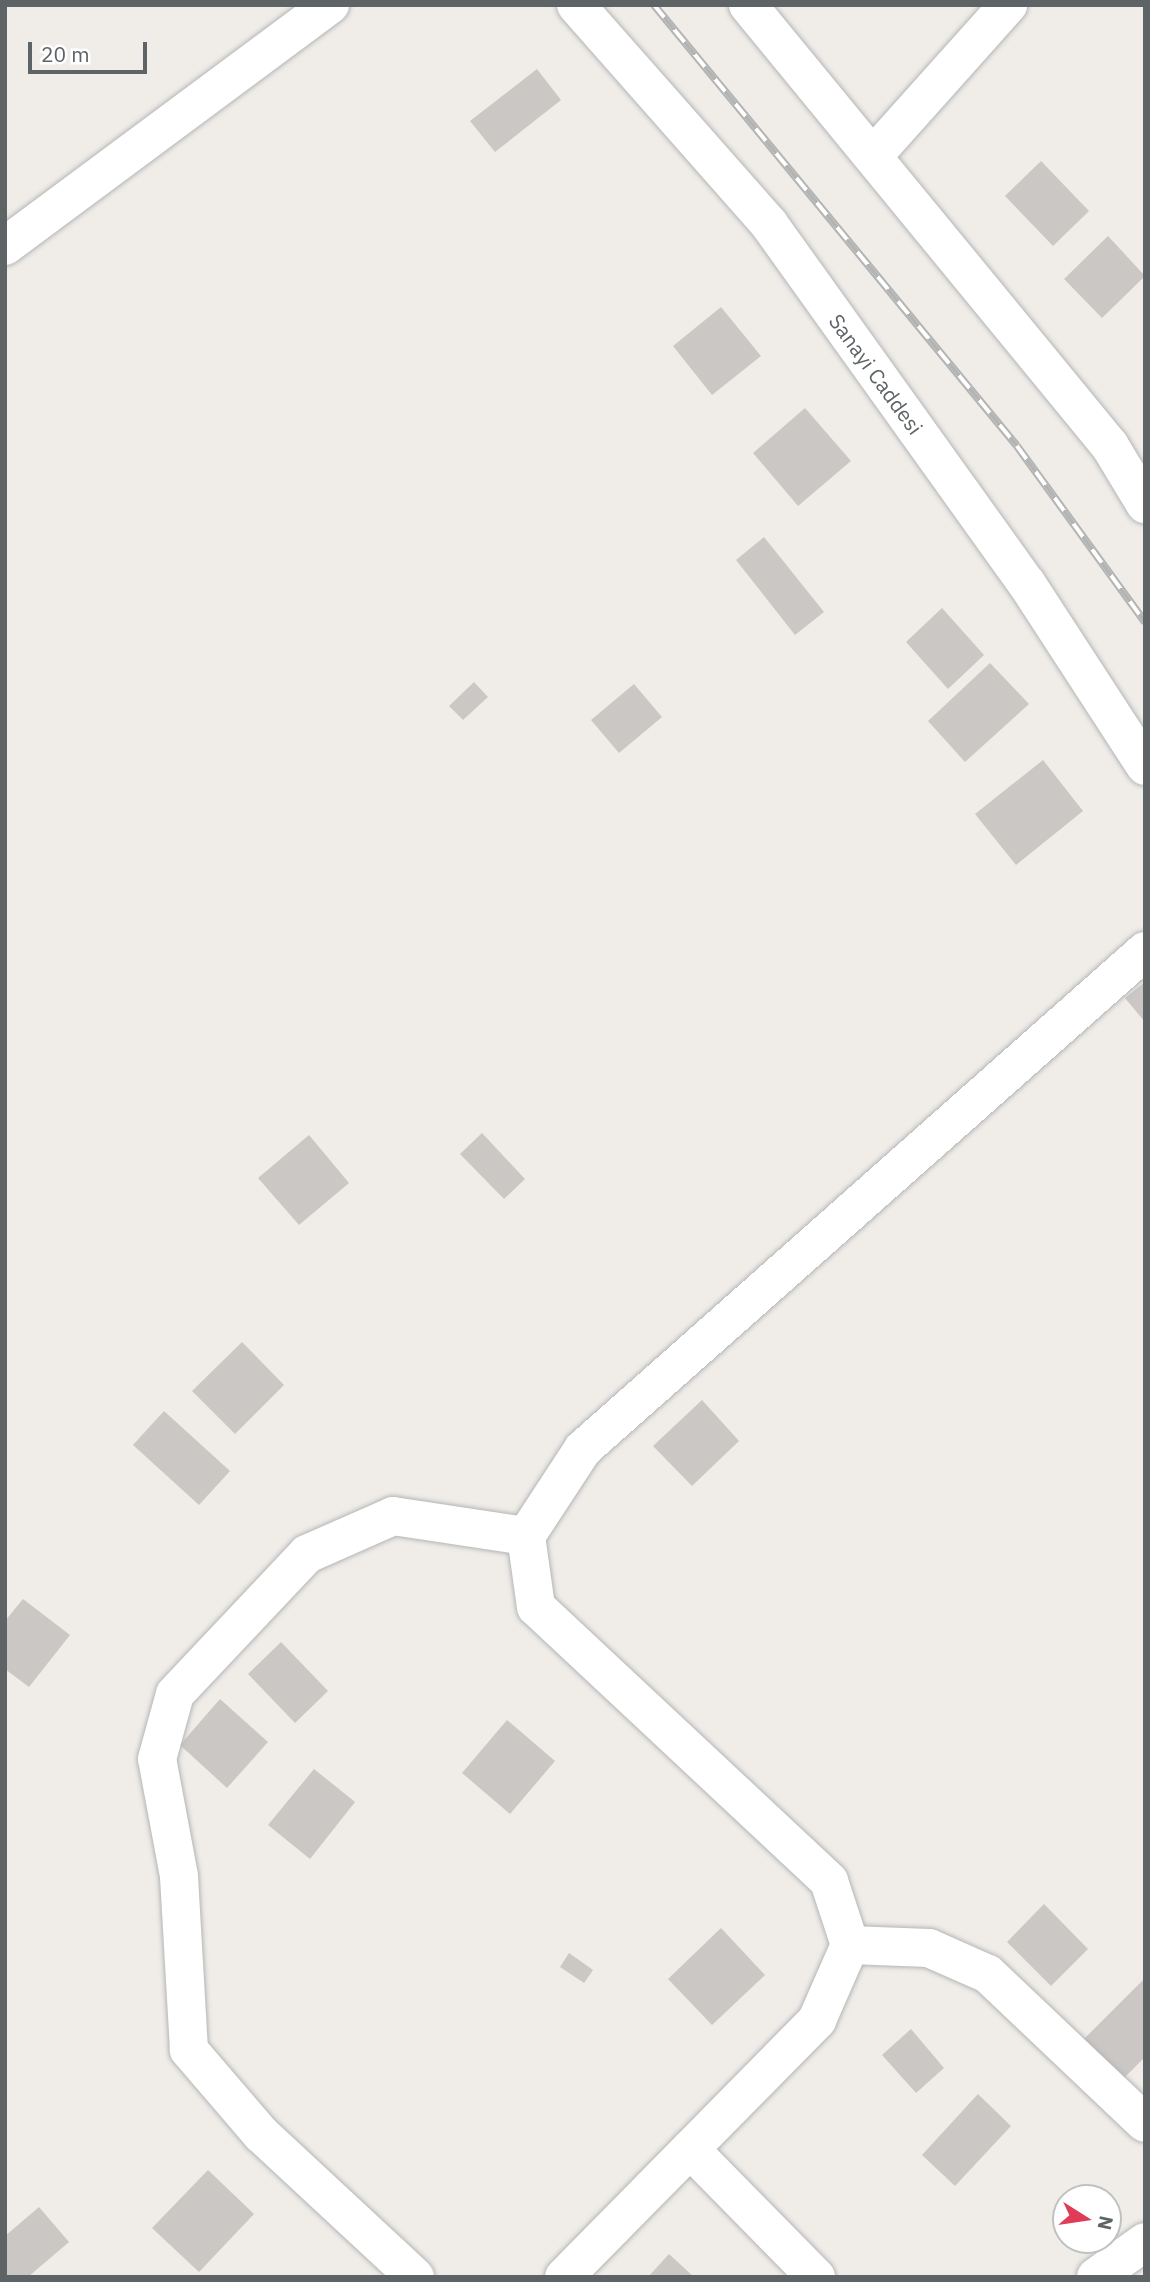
<!DOCTYPE html>
<html>
<head>
<meta charset="utf-8">
<style>
  body { margin:0 }
  #map { position:relative; width:1150px; height:2282px; overflow:hidden; background:#f0ece7; font-family:"IBM Plex Sans",sans-serif }
  div>[style] { position:absolute }
  [style*='--x'] { left:calc(var(--x)*1px); top:calc(var(--y)*1px); width:calc(var(--w)*1px); rotate:calc(var(--a)*1deg) }
  .building>* { inset:0; background:#cbc7c4 }
  .roads { filter:drop-shadow(0 0 2px #b2b6b8) drop-shadow(0 0 2px #b2b6b8) }
  .minor>* { height:38px; margin:-19px; padding:0 19px; transform-origin:19px; border-radius:19px; background:#fff }
  .rail>* { height:8px; margin-top:-4px; transform-origin:0; background:repeating-linear-gradient(90deg,#fff 0 16px,#b3b4b4 0 32px); box-sizing:border-box; border-block:2px solid #b3b4b4 }
  span { translate:-50% -50%; white-space:nowrap; text-align:center; line-height:1.15; -webkit-text-stroke:5px #fff; paint-order:stroke }
  .street-label { font-size:21px; color:#5e6466 }
  .frame { position:absolute; inset:0; border:7px solid #5e6466; pointer-events:none }
  .north { position:absolute; left:1052px; top:2184px; width:70px; height:70px; box-sizing:border-box; background:#fff; border:2px solid #bfc1c2; border-radius:50%; rotate:102deg; font-size:19px; font-weight:700; line-height:28px; text-align:center; color:#5e6466 }
  .north::after { content:''; display:block; margin:auto; width:24px; height:32px; background:#e03c58; clip-path:polygon(50% 0,100% 100%,50% 72%,0 100%) }
  .scale { position:absolute; left:28px; top:42px; width:119px; height:32px; box-sizing:border-box; border:4px solid #5e6466; border-top:0; padding-left:9px; font-size:21px; line-height:24px; white-space:nowrap; color:#5e6466; -webkit-text-stroke:5px #fff; paint-order:stroke }
</style>
</head>
<body>
<div id="map">
  <div class="building">
    <i style="clip-path:polygon(537px 69px,561px 100px,495px 152px,470px 121px)"></i>
    <i style="clip-path:polygon(1041px 161px,1089px 211px,1053px 246px,1005px 196px)"></i>
    <i style="clip-path:polygon(1108px 236px,1145px 276px,1102px 318px,1064px 279px)"></i>
    <i style="clip-path:polygon(721px 307px,761px 356px,712px 395px,673px 346px)"></i>
    <i style="clip-path:polygon(805px 408px,851px 461px,798px 506px,753px 453px)"></i>
    <i style="clip-path:polygon(764px 537px,824px 612px,795px 635px,736px 560px)"></i>
    <i style="clip-path:polygon(942px 608px,984px 655px,948px 689px,906px 642px)"></i>
    <i style="clip-path:polygon(990px 663px,1029px 704px,965px 762px,928px 721px)"></i>
    <i style="clip-path:polygon(474px 682px,488px 697px,463px 720px,449px 706px)"></i>
    <i style="clip-path:polygon(634px 684px,662px 717px,619px 753px,591px 720px)"></i>
    <i style="clip-path:polygon(1043px 760px,1083px 811px,1016px 865px,975px 814px)"></i>
    <i style="clip-path:polygon(1145px 982px,1145px 1022px,1125px 998px)"></i>
    <i style="clip-path:polygon(482px 1133px,525px 1179px,504px 1199px,460px 1154px)"></i>
    <i style="clip-path:polygon(309px 1135px,349px 1183px,299px 1225px,258px 1178px)"></i>
    <i style="clip-path:polygon(242px 1342px,284px 1385px,235px 1434px,192px 1391px)"></i>
    <i style="clip-path:polygon(702px 1400px,739px 1441px,692px 1486px,653px 1446px)"></i>
    <i style="clip-path:polygon(164px 1411px,230px 1471px,199px 1505px,133px 1445px)"></i>
    <i style="clip-path:polygon(23px 1599px,70px 1635px,29px 1687px,5px 1669px,5px 1621px)"></i>
    <i style="clip-path:polygon(281px 1642px,328px 1691px,295px 1723px,248px 1674px)"></i>
    <i style="clip-path:polygon(220px 1699px,268px 1742px,227px 1788px,180px 1745px)"></i>
    <i style="clip-path:polygon(507px 1720px,555px 1761px,510px 1814px,462px 1773px)"></i>
    <i style="clip-path:polygon(314px 1769px,355px 1802px,310px 1859px,268px 1825px)"></i>
    <i style="clip-path:polygon(1044px 1904px,1088px 1949px,1051px 1986px,1007px 1942px)"></i>
    <i style="clip-path:polygon(721px 1928px,765px 1975px,712px 2025px,668px 1979px)"></i>
    <i style="clip-path:polygon(569px 1953px,593px 1970px,584px 1983px,560px 1967px)"></i>
    <i style="clip-path:polygon(1145px 1978px,1145px 2057px,1123px 2079px,1084px 2039px)"></i>
    <i style="clip-path:polygon(911px 2029px,944px 2068px,916px 2093px,882px 2055px)"></i>
    <i style="clip-path:polygon(978px 2094px,1011px 2126px,955px 2186px,922px 2155px)"></i>
    <i style="clip-path:polygon(208px 2170px,254px 2214px,199px 2272px,152px 2228px)"></i>
    <i style="clip-path:polygon(39px 2207px,69px 2242px,28px 2277px,5px 2277px,5px 2236px)"></i>
    <i style="clip-path:polygon(669px 2254px,694px 2277px,648px 2277px)"></i>
  </div>
  <div class="roads">
    <div class="minor">
      <i style="--x:576;--y:5;--w:292;--a:48.6"></i>
      <i style="--x:769;--y:224;--w:443;--a:54.4"></i>
      <i style="--x:1027;--y:584;--w:217;--a:57"></i>
      <i style="--x:748;--y:5;--w:571;--a:50.62"></i>
      <i style="--x:1110;--y:446;--w:68;--a:58.9"></i>
      <i style="--x:873;--y:156;--w:203;--a:-48.2"></i>
      <i style="--x:5;--y:246;--w:405;--a:-36.6"></i>
      <i style="--x:850;--y:1945;--w:79;--a:2.2"></i>
      <i style="--x:929;--y:1948;--w:64;--a:23.8"></i>
      <i style="--x:988;--y:1974;--w:216;--a:43.5"></i>
      <i style="--x:690;--y:2149;--w:180;--a:45.5"></i>
      <i style="--x:415;--y:2277;--w:210;--a:-137.1"></i>
      <i style="--x:261;--y:2134;--w:111;--a:-130.6"></i>
      <i style="--x:189;--y:2050;--w:174;--a:-93.3"></i>
      <i style="--x:179;--y:1876;--w:119;--a:-100.6"></i>
      <i style="--x:157;--y:1759;--w:67;--a:-74.5"></i>
      <i style="--x:175;--y:1694;--w:192;--a:-46.7"></i>
      <i style="--x:307;--y:1554;--w:94;--a:-23.8"></i>
      <i style="--x:393;--y:1516;--w:134;--a:8.6"></i>
      <i style="--x:564;--y:2277;--w:361;--a:-45.4"></i>
      <i style="--x:817;--y:2020;--w:82;--a:-66.3"></i>
      <i style="--x:850;--y:1945;--w:67;--a:-108.2"></i>
      <i style="--x:829;--y:1881;--w:401;--a:-136.9"></i>
      <i style="--x:536;--y:1607;--w:72;--a:-98"></i>
      <i style="--x:526;--y:1536;--w:104;--a:-56.8"></i>
      <i style="--x:583;--y:1449;--w:751;--a:-41.54"></i>
      <i style="--x:1096;--y:2277;--w:60;--a:-35.5"></i>
    </div>
  </div>
  <div class="rail">
    <i style="--x:654;--y:5;--w:571;--a:50.54"></i>
    <i style="--x:1017;--y:446;--w:218;--a:54"></i>
  </div>
  <div class="street-label">
    <span style="left:876px;top:374px;rotate:54deg">Sanayi Caddesi</span>
  </div>
  <div class="frame"></div>
  <div class="north">N</div>
  <div class="scale">20 m</div>
</div>
</body>
</html>
